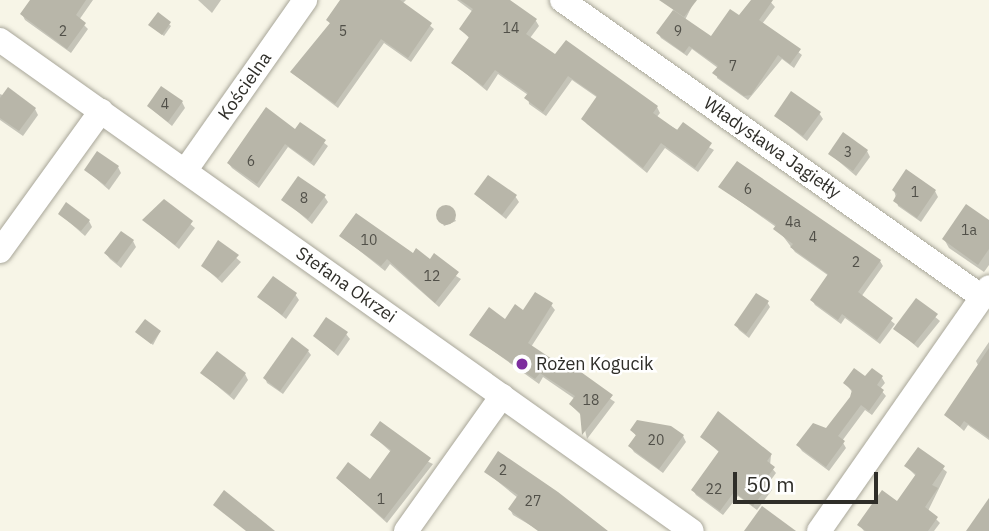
<!DOCTYPE html>
<html>
<head>
<meta charset="utf-8">
<style>
  body { margin:0 }
  #map { position:relative; width:989px; height:531px; overflow:hidden; background:#f7f5e7; font-family:"IBM Plex Sans",sans-serif }
  div>[style] { position:absolute }
  [style*='--x'] { left:calc(var(--x)*1px); top:calc(var(--y)*1px); width:calc(var(--w)*1px); rotate:calc(var(--a)*1deg) }
  .shadow>* { inset:0; background:#0003 }
  .building>* { inset:0; background:#b8b6a9 }
  .round { border-radius:50% }
  .roads { filter:drop-shadow(0 0 2px #a8a699) drop-shadow(0 0 2px #a8a699) }
  .minor>* { height:24px; margin:-12px; padding:0 12px; transform-origin:12px; border-radius:12px; background:#fff }
  .dots>* { width:19px; height:19px; translate:-50% -50%; box-sizing:border-box; border:4px solid #fff; border-radius:50% }
  span { translate:-50% -50%; white-space:nowrap; text-align:center; line-height:1.15; -webkit-text-stroke:5px #fff; paint-order:stroke }
  .number-label { font-size:14px; color:#515049 }
  .number-label span { -webkit-text-stroke-width:0 }
  .street-label { font-size:18px; color:#2f2e29 }
  .poi-label { font-size:18px; color:#2f2e29 }
  .left { translate:0 -50%; text-align:left }
  .scale { position:absolute; left:733px; top:472px; width:145px; height:32px; box-sizing:border-box; border:4px solid #2f2e29; border-top:0; padding-left:9px; font-size:21px; line-height:24px; white-space:nowrap; color:#2f2e29; -webkit-text-stroke:5px #fff; paint-order:stroke }
</style>
</head>
<body>
<div id="map">
  <div class="shadow">
    <i style="clip-path:polygon(32px 0,93px 0,79px 20px,88px 29px,71px 53px,25px 20px,22px 14px)"></i>
    <i style="clip-path:polygon(198px 0,221px 0,212px 13px)"></i>
    <i style="clip-path:polygon(355px 0,406px 0,403px 3px,434px 29px,411px 62px,384px 43px,338px 108px,292px 73px,331px 25px,328px 20px)"></i>
    <i style="clip-path:polygon(457px 0,489px 0,536px 21px,539px 26px,530px 38px,556px 57px,657px 107px,660px 113px,656px 118px,714px 150px,698px 172px,665px 148px,647px 173px,587px 124px,583px 119px,598px 98px,572px 80px,546px 116px,529px 104px,528px 95px,498px 74px,487px 91px,453px 63px,470px 39px,461px 29px,473px 12px)"></i>
    <i style="clip-path:polygon(676px 0,692px 6px,685px 20px,711px 38px,740px 18px,753px 0,769px 0,775px 7px,762px 24px,802px 55px,794px 68px,782px 59px,748px 100px,717px 78px,718px 68px,692px 49px,687px 56px,661px 38px,658px 33px,674px 10px,671px 7px)"></i>
    <i style="clip-path:polygon(158px 15px,171px 26px,164px 36px,152px 27px)"></i>
    <i style="clip-path:polygon(0 94px,35px 109px,38px 115px,23px 136px,0 120px)"></i>
    <i style="clip-path:polygon(182px 102px,185px 108px,172px 126px,149px 107px)"></i>
    <i style="clip-path:polygon(819px 113px,823px 119px,807px 141px,776px 116px)"></i>
    <i style="clip-path:polygon(300px 124px,328px 146px,314px 166px,288px 147px,259px 188px,232px 168px,229px 164px,295px 131px)"></i>
    <i style="clip-path:polygon(867px 151px,870px 157px,856px 176px,830px 154px)"></i>
    <i style="clip-path:polygon(118px 167px,121px 173px,109px 190px,86px 170px)"></i>
    <i style="clip-path:polygon(720px 187px,880px 261px,883px 266px,861px 297px,895px 324px,880px 344px,845px 318px,841px 324px,815px 305px,812px 300px,829px 276px,795px 252px,776px 227px)"></i>
    <i style="clip-path:polygon(894px 190px,935px 191px,938px 197px,921px 222px,898px 206px)"></i>
    <i style="clip-path:polygon(476px 195px,515px 196px,519px 202px,506px 219px)"></i>
    <i style="clip-path:polygon(324px 196px,328px 202px,312px 224px,284px 200px)"></i>
    <i style="clip-path:polygon(164px 202px,195px 228px,179px 249px,144px 220px)"></i>
    <i style="clip-path:polygon(448px 208px,456px 221px,444px 226px,438px 213px)"></i>
    <i style="clip-path:polygon(60px 214px,89px 221px,92px 227px,85px 236px)"></i>
    <i style="clip-path:polygon(989px 223px,989px 265px,984px 272px,949px 248px,944px 239px)"></i>
    <i style="clip-path:polygon(341px 236px,431px 261px,461px 279px,439px 307px,390px 264px,385px 271px)"></i>
    <i style="clip-path:polygon(133px 241px,136px 247px,121px 268px,110px 259px,106px 254px)"></i>
    <i style="clip-path:polygon(219px 243px,241px 262px,222px 283px,203px 266px)"></i>
    <i style="clip-path:polygon(295px 294px,299px 300px,286px 319px,259px 297px)"></i>
    <i style="clip-path:polygon(916px 301px,940px 321px,918px 348px,896px 329px)"></i>
    <i style="clip-path:polygon(767px 302px,770px 307px,749px 338px,739px 330px,736px 325px)"></i>
    <i style="clip-path:polygon(551px 305px,555px 310px,531px 347px,615px 402px,587px 439px,582px 416px,571px 405px,575px 399px,543px 377px,539px 384px,471px 335px)"></i>
    <i style="clip-path:polygon(160px 332px,153px 345px,137px 333px)"></i>
    <i style="clip-path:polygon(346px 334px,350px 339px,338px 356px,315px 336px)"></i>
    <i style="clip-path:polygon(989px 342px,989px 440px,968px 425px,964px 431px,946px 415px,979px 367px,976px 361px)"></i>
    <i style="clip-path:polygon(308px 351px,311px 355px,283px 394px,267px 383px,265px 378px)"></i>
    <i style="clip-path:polygon(203px 374px,245px 374px,248px 380px,234px 400px)"></i>
    <i style="clip-path:polygon(882px 378px,885px 383px,880px 389px,886px 396px,872px 415px,865px 410px,842px 441px,846px 448px,829px 471px,802px 451px,798px 445px,827px 430px,851px 398px,853px 393px,845px 383px)"></i>
    <i style="clip-path:polygon(632px 430px,683px 436px,686px 442px,663px 473px,634px 452px,630px 446px,637px 437px)"></i>
    <i style="clip-path:polygon(372px 435px,433px 464px,387px 523px,338px 479px,371px 481px,391px 452px)"></i>
    <i style="clip-path:polygon(702px 437px,771px 455px,770px 466px,776px 473px,768px 484px,772px 490px,757px 510px,738px 496px,723px 515px,696px 495px,693px 490px,720px 453px)"></i>
    <i style="clip-path:polygon(918px 449px,947px 472px,928px 511px,940px 523px,934px 531px,864px 531px,859px 525px,897px 503px,916px 476px,906px 466px)"></i>
    <i style="clip-path:polygon(486px 472px,606px 531px,540px 531px,513px 515px,510px 509px,518px 498px)"></i>
  </div>
  <div class="building">
    <i style="clip-path:polygon(30px 0,86px 0,76px 15px,86px 23px,67px 49px,20px 14px)"></i>
    <i style="clip-path:polygon(340px 0,400px 0,432px 23px,408px 58px,381px 39px,335px 104px,290px 72px,330px 23px,326px 20px)"></i>
    <i style="clip-path:polygon(460px 0,510px 0,537px 19px,526px 34px,555px 54px,566px 40px,658px 106px,653px 113px,677px 130px,683px 122px,712px 143px,695px 168px,661px 143px,643px 168px,581px 119px,597px 96px,568px 76px,543px 112px,524px 98px,528px 93px,495px 70px,483px 86px,451px 63px,469px 37px,459px 29px,473px 9px)"></i>
    <i style="clip-path:polygon(659px 0,697px 0,684px 17px)"></i>
    <i style="clip-path:polygon(751px 0,773px 0,759px 20px,801px 49px,790px 64px,778px 55px,751px 95px,744px 96px,712px 73px,718px 66px,689px 46px,684px 53px,656px 33px,673px 10px,711px 36px,730px 9px,739px 15px)"></i>
    <i style="clip-path:polygon(158px 12px,171px 22px,162px 35px,148px 25px)"></i>
    <i style="clip-path:polygon(161px 86px,183px 101px,168px 122px,147px 106px)"></i>
    <i style="clip-path:polygon(8px 87px,36px 108px,19px 131px,0 118px,0 98px)"></i>
    <i style="clip-path:polygon(791px 91px,821px 112px,803px 136px,774px 116px)"></i>
    <i style="clip-path:polygon(266px 107px,295px 129px,300px 122px,326px 140px,311px 162px,285px 144px,257px 184px,227px 163px)"></i>
    <i style="clip-path:polygon(843px 132px,868px 150px,853px 171px,828px 154px)"></i>
    <i style="clip-path:polygon(97px 151px,119px 166px,105px 185px,84px 170px)"></i>
    <i style="clip-path:polygon(737px 161px,881px 260px,858px 292px,893px 318px,877px 340px,842px 314px,838px 320px,810px 300px,828px 274px,790px 247px,793px 244px,773px 229px,776px 225px,718px 187px)"></i>
    <i style="clip-path:polygon(906px 169px,936px 190px,917px 218px,893px 201px,897px 194px,892px 190px)"></i>
    <i style="clip-path:polygon(488px 175px,517px 195px,502px 215px,474px 194px)"></i>
    <i style="clip-path:polygon(298px 176px,326px 195px,308px 219px,281px 200px)"></i>
    <i style="clip-path:polygon(164px 199px,193px 221px,175px 245px,142px 220px)"></i>
    <i style="clip-path:polygon(66px 202px,90px 220px,81px 231px,58px 214px)"></i>
    <i style="clip-path:polygon(966px 204px,989px 220px,989px 249px,978px 265px,942px 239px)"></i>
    <i class="round" style="left:436px;top:205px;width:20px;height:20px"></i>
    <i style="clip-path:polygon(356px 213px,413px 253px,416px 248px,430px 259px,434px 253px,459px 272px,435px 303px,387px 259px,381px 266px,339px 236px)"></i>
    <i style="clip-path:polygon(121px 231px,134px 240px,117px 263px,104px 253px)"></i>
    <i style="clip-path:polygon(218px 240px,239px 255px,218px 278px,201px 266px)"></i>
    <i style="clip-path:polygon(273px 276px,297px 293px,282px 315px,257px 297px)"></i>
    <i style="clip-path:polygon(535px 292px,553px 303px,528px 343px,564px 367px,567px 362px,613px 395px,582px 435px,580px 413px,569px 404px,575px 396px,540px 373px,535px 379px,469px 335px,489px 307px,505px 319px,515px 304px,523px 310px)"></i>
    <i style="clip-path:polygon(756px 293px,769px 301px,746px 334px,734px 325px)"></i>
    <i style="clip-path:polygon(916px 298px,938px 314px,914px 344px,893px 329px)"></i>
    <i style="clip-path:polygon(326px 317px,348px 332px,334px 352px,313px 336px)"></i>
    <i style="clip-path:polygon(145px 319px,161px 331px,151px 344px,135px 332px)"></i>
    <i style="clip-path:polygon(292px 337px,309px 350px,280px 391px,263px 378px)"></i>
    <i style="clip-path:polygon(989px 348px,989px 438px,964px 421px,960px 427px,944px 415px)"></i>
    <i style="clip-path:polygon(217px 351px,246px 373px,230px 395px,200px 373px)"></i>
    <i style="clip-path:polygon(854px 368px,865px 376px,872px 368px,883px 376px,877px 385px,884px 390px,869px 411px,861px 405px,838px 436px,845px 441px,826px 467px,796px 445px,813px 423px,826px 428px,850px 397px,852px 390px,843px 383px)"></i>
    <i style="clip-path:polygon(718px 411px,772px 454px,767px 461px,775px 467px,765px 480px,770px 484px,753px 506px,734px 492px,720px 511px,691px 490px,719px 451px,700px 437px)"></i>
    <i style="clip-path:polygon(637px 420px,671px 426px,684px 435px,659px 469px,628px 446px,636px 435px,630px 430px)"></i>
    <i style="clip-path:polygon(380px 421px,431px 458px,384px 519px,336px 478px,348px 462px,370px 479px,391px 450px,370px 435px)"></i>
    <i style="clip-path:polygon(918px 447px,945px 466px,932px 485px,938px 488px,925px 507px,938px 517px,928px 531px,866px 531px,857px 525px,882px 490px,897px 501px,916px 474px,904px 466px)"></i>
    <i style="clip-path:polygon(498px 451px,558px 492px,608px 531px,538px 531px,508px 509px,518px 495px,484px 472px)"></i>
    <i style="clip-path:polygon(224px 490px,275px 531px,246px 531px,213px 505px)"></i>
    <i style="clip-path:polygon(989px 498px,989px 531px,966px 531px)"></i>
    <i style="clip-path:polygon(762px 506px,796px 531px,744px 531px)"></i>
  </div>
  <div class="roads">
    <div class="minor">
      <i style="--x:562;--y:0;--w:514;--a:35.27"></i>
      <i style="--x:0;--y:40;--w:848;--a:35.36"></i>
      <i style="--x:185;--y:171;--w:209;--a:-54.9"></i>
      <i style="--x:0;--y:251;--w:173;--a:-54.2"></i>
      <i style="--x:406;--y:531;--w:166;--a:-54.6"></i>
      <i style="--x:819;--y:531;--w:297;--a:-55.1"></i>
    </div>
  </div>
  <div class="dots">
    <i style="left:522px;top:364px;background:#7d2d9e"></i>
  </div>
  <div class="number-label">
    <span style="left:511px;top:28px">14</span>
    <span style="left:63px;top:31px">2</span>
    <span style="left:343px;top:31px">5</span>
    <span style="left:678px;top:31px">9</span>
    <span style="left:733px;top:66px">7</span>
    <span style="left:165px;top:104px">4</span>
    <span style="left:848px;top:152px">3</span>
    <span style="left:251px;top:161px">6</span>
    <span style="left:748px;top:189px">6</span>
    <span style="left:915px;top:192px">1</span>
    <span style="left:304px;top:198px">8</span>
    <span style="left:793px;top:222px">4a</span>
    <span style="left:969px;top:230px">1a</span>
    <span style="left:813px;top:237px">4</span>
    <span style="left:369px;top:240px">10</span>
    <span style="left:856px;top:262px">2</span>
    <span style="left:432px;top:276px">12</span>
    <span style="left:591px;top:400px">18</span>
    <span style="left:656px;top:440px">20</span>
    <span style="left:503px;top:470px">2</span>
    <span style="left:714px;top:489px">22</span>
    <span style="left:381px;top:499px">1</span>
    <span style="left:533px;top:501px">27</span>
  </div>
  <div class="street-label">
    <span style="left:245px;top:86px;rotate:-55deg">Kościelna</span>
    <span style="left:772px;top:148px;rotate:35deg">Władysława Jagiełły</span>
    <span style="left:346px;top:285px;rotate:35deg">Stefana Okrzei</span>
  </div>
  <div class="poi-label">
    <span class="left" style="left:536px;top:364px">Rożen Kogucik</span>
  </div>
  <div class="scale">50 m</div>
</div>
</body>
</html>
